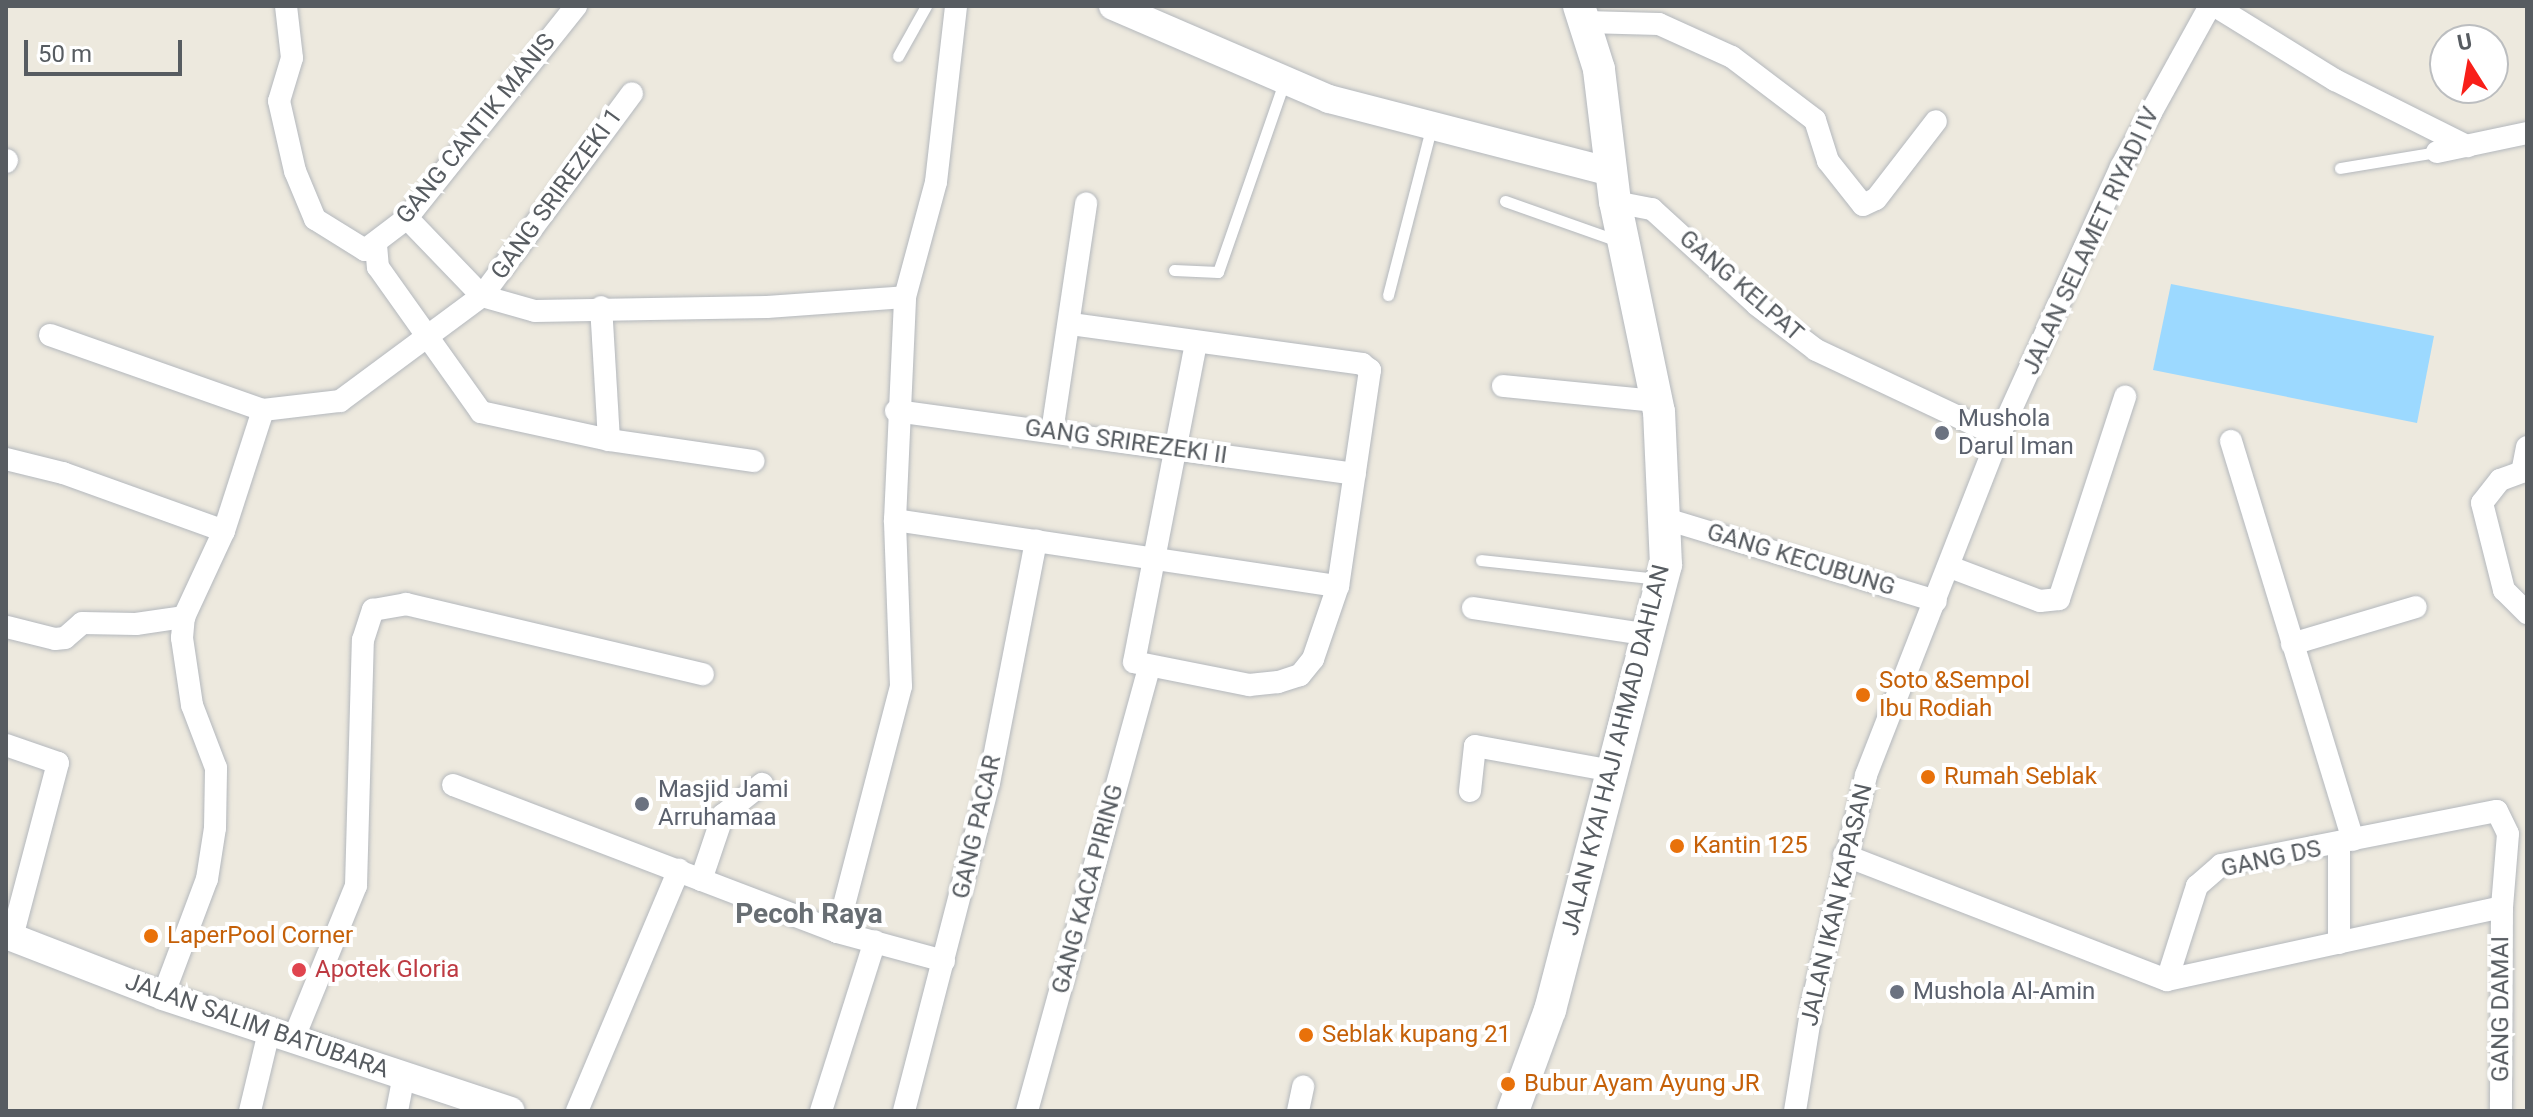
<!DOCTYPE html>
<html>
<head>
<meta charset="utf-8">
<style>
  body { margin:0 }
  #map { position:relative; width:2533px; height:1117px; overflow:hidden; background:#ede9de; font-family:Roboto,sans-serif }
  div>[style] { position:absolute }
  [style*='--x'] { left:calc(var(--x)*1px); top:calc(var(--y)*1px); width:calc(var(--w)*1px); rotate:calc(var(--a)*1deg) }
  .water>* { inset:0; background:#9cd9ff }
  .roads { filter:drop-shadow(0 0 2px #b4b8bd) drop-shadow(0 0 2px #b4b8bd) }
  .service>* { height:11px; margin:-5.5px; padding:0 5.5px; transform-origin:5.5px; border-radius:5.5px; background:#fff }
  .minor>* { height:22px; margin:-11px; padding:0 11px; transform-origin:11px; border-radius:11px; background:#fff }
  .tertiary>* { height:28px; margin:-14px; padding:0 14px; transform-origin:14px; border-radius:14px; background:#fff }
  .secondary>* { height:32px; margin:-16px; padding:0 16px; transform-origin:16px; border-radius:16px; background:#fff }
  .dots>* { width:22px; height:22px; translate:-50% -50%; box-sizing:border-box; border:4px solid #fff; border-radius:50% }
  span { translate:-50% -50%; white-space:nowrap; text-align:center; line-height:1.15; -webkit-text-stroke:8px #fff; paint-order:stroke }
  .street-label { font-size:24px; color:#575c61 }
  .worship-label { font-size:24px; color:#5b616d }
  .left { translate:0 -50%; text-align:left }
  .food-label { font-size:24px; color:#c56008 }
  .health-label { font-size:24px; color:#be3a42 }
  .quarter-label { font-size:28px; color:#686e73; font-weight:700 }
  .frame { position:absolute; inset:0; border:8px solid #575c61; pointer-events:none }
  .north { position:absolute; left:2429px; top:24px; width:80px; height:80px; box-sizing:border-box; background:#fff; border:2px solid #bcbec0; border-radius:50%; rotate:349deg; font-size:22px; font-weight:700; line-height:32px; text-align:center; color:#575c61 }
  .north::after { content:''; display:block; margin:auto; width:28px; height:36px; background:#f81f19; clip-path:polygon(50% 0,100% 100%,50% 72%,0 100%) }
  .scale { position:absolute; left:24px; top:40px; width:158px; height:36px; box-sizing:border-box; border:4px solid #575c61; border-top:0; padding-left:10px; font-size:24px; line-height:28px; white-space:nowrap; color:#575c61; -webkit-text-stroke:6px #fff; paint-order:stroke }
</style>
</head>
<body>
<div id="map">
  <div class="water">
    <i style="clip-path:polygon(2171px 284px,2434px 336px,2417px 423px,2153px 370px)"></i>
  </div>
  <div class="roads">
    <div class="service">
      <i style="--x:898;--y:56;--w:57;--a:-60.8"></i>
      <i style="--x:2340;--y:168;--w:98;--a:-9.4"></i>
      <i style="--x:1505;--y:201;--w:120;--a:19.5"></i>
      <i style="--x:1174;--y:270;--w:44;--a:2.6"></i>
      <i style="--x:1218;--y:272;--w:201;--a:-70.8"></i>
      <i style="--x:1388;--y:295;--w:171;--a:-75.5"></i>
      <i style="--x:1481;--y:560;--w:179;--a:6.1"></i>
    </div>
    <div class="minor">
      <i style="--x:286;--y:6;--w:52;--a:83.4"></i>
      <i style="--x:292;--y:58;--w:45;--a:106.8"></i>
      <i style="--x:279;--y:101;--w:72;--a:77.1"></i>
      <i style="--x:295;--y:171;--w:52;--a:67.4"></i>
      <i style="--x:315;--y:219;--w:59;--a:31.8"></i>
      <i style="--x:365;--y:250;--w:53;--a:-37.3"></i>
      <i style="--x:407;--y:218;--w:271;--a:-51.4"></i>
      <i style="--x:2215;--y:6;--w:141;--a:31.7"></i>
      <i style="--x:2335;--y:80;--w:148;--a:26.6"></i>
      <i style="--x:1586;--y:22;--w:73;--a:1.6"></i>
      <i style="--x:1659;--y:24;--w:80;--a:24.3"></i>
      <i style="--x:1732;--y:57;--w:104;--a:37.2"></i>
      <i style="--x:1815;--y:120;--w:43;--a:72.4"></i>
      <i style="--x:1828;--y:161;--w:56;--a:51.5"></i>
      <i style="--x:1863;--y:205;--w:14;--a:-25"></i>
      <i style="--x:1876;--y:199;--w:98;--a:-52.4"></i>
      <i style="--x:2437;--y:152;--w:92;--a:-11.9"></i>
      <i style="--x:6;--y:162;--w:2;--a:-63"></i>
      <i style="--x:1615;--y:202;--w:38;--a:11"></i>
      <i style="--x:1652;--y:209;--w:142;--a:42.4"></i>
      <i style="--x:1757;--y:305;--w:74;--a:37.3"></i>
      <i style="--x:1816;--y:350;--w:202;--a:25.2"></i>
      <i style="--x:407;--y:218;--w:108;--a:46.1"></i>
      <i style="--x:482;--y:296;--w:55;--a:15.8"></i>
      <i style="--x:535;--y:311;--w:232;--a:-1"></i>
      <i style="--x:767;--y:307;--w:138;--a:-4.1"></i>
      <i style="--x:376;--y:245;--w:22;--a:85"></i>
      <i style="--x:378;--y:267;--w:178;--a:54.6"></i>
      <i style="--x:481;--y:412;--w:131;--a:12.3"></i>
      <i style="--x:609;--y:440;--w:133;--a:-93.4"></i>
      <i style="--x:1071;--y:324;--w:294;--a:7.8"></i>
      <i style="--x:1362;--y:364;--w:10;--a:37"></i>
      <i style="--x:1370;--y:370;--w:218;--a:98.4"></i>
      <i style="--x:1338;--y:586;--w:77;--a:108.9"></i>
      <i style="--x:1313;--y:659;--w:21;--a:129"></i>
      <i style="--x:1300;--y:675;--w:23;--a:162"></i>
      <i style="--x:1278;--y:682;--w:29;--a:174"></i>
      <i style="--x:1249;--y:685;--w:117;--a:-168.7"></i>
      <i style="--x:1134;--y:662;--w:324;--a:-79"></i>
      <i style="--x:50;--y:335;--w:226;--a:19.4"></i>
      <i style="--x:263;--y:410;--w:78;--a:-6.7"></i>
      <i style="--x:340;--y:401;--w:177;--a:-36.5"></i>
      <i style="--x:482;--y:296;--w:252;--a:-53.5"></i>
      <i style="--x:1503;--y:386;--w:155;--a:5.6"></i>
      <i style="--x:896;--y:411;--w:463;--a:7.8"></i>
      <i style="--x:1052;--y:432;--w:231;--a:-81.5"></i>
      <i style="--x:609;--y:440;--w:146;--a:8.3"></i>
      <i style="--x:2231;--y:441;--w:417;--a:73"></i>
      <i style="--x:2527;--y:447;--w:25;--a:101"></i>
      <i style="--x:2522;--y:472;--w:23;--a:160"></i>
      <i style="--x:2500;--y:480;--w:29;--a:128"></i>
      <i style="--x:2482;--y:503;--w:90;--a:75.8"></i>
      <i style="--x:2504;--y:590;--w:33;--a:45"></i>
      <i style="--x:6;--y:459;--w:59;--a:13.8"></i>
      <i style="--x:63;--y:473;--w:171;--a:19.8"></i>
      <i style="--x:1666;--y:519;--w:282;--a:16.9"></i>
      <i style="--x:895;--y:520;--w:448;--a:8.5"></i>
      <i style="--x:1950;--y:567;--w:96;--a:20.7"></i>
      <i style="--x:2040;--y:601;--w:19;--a:-6"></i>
      <i style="--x:2059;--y:599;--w:213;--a:-71.9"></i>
      <i style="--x:1473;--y:608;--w:179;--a:8.7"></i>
      <i style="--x:7;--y:627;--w:49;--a:14"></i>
      <i style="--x:55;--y:639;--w:10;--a:-6"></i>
      <i style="--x:65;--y:638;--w:23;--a:-41"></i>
      <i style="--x:82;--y:623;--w:54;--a:1.1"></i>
      <i style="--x:136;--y:624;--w:49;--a:-8.3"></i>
      <i style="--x:2292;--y:644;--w:129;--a:-16.6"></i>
      <i style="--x:6;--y:745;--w:55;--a:19.1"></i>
      <i style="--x:58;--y:763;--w:180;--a:104.8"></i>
      <i style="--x:453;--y:785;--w:411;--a:20.9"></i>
      <i style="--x:1470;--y:791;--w:45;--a:-83.7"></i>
      <i style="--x:1475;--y:746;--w:140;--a:10.3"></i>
      <i style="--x:2339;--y:844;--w:99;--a:90"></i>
      <i style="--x:1844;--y:855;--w:346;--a:21.2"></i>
      <i style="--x:2167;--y:980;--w:343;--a:-12.3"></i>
      <i style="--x:701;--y:880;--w:69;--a:-71.3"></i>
      <i style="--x:723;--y:815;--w:50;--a:-38.5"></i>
      <i style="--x:944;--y:961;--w:111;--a:-164.8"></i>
      <i style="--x:837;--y:932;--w:254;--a:-75.4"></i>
      <i style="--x:901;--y:686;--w:166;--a:-92.1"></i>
      <i style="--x:895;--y:520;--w:223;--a:-87.4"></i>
      <i style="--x:905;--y:297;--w:119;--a:-74.9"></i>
      <i style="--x:936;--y:182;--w:177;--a:-83.5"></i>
      <i style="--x:2167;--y:980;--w:99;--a:-72.3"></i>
      <i style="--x:2197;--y:886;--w:32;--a:-41"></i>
      <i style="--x:2221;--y:865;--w:281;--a:-11.1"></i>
      <i style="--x:2497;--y:811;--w:25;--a:64"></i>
      <i style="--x:2508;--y:834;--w:73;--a:94.7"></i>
      <i style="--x:2502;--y:907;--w:204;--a:90.3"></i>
      <i style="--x:163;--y:996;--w:125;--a:-69.4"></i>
      <i style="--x:207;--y:879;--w:52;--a:-81.1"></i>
      <i style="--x:215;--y:828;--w:60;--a:-89"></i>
      <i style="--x:216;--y:768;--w:67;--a:-110.9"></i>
      <i style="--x:192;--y:705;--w:68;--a:-98.5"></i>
      <i style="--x:182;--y:638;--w:21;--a:-85"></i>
      <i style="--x:184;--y:617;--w:95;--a:-65.1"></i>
      <i style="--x:224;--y:531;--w:127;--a:-72.1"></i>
      <i style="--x:293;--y:1040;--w:166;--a:-67.8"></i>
      <i style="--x:356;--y:886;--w:246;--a:-88.4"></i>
      <i style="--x:363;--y:640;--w:32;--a:-72"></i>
      <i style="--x:373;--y:610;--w:34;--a:-10"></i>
      <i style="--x:406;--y:604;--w:305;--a:13.3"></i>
      <i style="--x:250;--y:1111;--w:81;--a:-76.5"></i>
      <i style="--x:397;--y:1111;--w:36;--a:-79"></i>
      <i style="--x:577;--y:1111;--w:262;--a:-67.1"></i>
      <i style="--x:821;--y:1111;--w:178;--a:-72.4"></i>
      <i style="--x:904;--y:1111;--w:339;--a:-75.5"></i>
      <i style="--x:989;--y:783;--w:247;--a:-79"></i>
      <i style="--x:1027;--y:1111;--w:459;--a:-74.6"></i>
      <i style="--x:1298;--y:1111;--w:25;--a:-78"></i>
      <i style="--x:1795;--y:1111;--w:112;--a:-80.8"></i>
      <i style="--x:1813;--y:1000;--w:231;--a:-76.7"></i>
      <i style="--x:1866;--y:775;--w:364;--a:-68.6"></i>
      <i style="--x:1999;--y:436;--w:295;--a:-65.6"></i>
      <i style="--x:2121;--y:167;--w:184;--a:-61.1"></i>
    </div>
    <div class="tertiary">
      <i style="--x:1113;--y:6;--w:235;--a:23.3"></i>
      <i style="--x:1329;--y:99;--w:291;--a:14.5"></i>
      <i style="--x:6;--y:935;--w:168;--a:21.2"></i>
      <i style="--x:163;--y:996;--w:366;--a:18.3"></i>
    </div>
    <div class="secondary">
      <i style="--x:1513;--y:1111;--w:108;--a:-69.9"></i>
      <i style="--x:1550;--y:1010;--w:460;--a:-75.4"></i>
      <i style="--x:1666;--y:565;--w:153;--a:-92.6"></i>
      <i style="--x:1659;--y:412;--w:215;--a:-101.8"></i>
      <i style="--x:1615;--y:202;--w:134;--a:-96.9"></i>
      <i style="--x:1599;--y:69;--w:66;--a:-107.6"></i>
    </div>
  </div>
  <div class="dots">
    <i style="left:1942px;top:433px;background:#6b7280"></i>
    <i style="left:1863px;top:695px;background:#e8710a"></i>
    <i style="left:1928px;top:777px;background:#e8710a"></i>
    <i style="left:642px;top:804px;background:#6b7280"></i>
    <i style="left:1677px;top:846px;background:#e8710a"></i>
    <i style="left:151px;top:936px;background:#e8710a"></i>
    <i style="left:299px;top:970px;background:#e0444e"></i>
    <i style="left:1897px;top:992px;background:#6b7280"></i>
    <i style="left:1306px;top:1035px;background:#e8710a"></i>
    <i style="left:1508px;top:1084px;background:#e8710a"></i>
  </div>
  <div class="street-label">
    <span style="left:476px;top:129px;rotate:-51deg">GANG CANTIK MANIS</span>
    <span style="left:557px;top:194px;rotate:-54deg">GANG SRIREZEKI 1</span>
    <span style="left:2091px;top:241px;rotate:-65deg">JALAN SELAMET RIYADI IV</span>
    <span style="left:1741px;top:286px;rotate:41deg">GANG KELPAT</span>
    <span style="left:1126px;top:442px;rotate:8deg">GANG SRIREZEKI II</span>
    <span style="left:1801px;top:560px;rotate:17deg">GANG KECUBUNG</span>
    <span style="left:1616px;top:750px;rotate:-76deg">JALAN KYAI HAJI AHMAD DAHLAN</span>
    <span style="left:977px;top:827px;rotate:-77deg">GANG PACAR</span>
    <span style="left:2271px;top:859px;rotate:-12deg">GANG DS</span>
    <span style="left:1088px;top:889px;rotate:-75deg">GANG KACA PIRING</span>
    <span style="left:1837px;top:905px;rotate:-77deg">JALAN IKAN KAPASAN</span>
    <span style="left:2501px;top:1009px;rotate:-90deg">GANG DAMAI</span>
    <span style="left:257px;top:1026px;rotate:19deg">JALAN SALIM BATUBARA</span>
  </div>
  <div class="worship-label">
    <span class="left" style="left:1958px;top:433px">Mushola<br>Darul Iman</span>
    <span class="left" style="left:658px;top:804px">Masjid Jami<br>Arruhamaa</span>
    <span class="left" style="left:1913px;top:992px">Mushola Al-Amin</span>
  </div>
  <div class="food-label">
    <span class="left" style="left:1879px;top:695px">Soto &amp;Sempol<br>Ibu Rodiah</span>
    <span class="left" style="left:1944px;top:777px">Rumah Seblak</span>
    <span class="left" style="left:1693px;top:846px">Kantin 125</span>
    <span class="left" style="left:167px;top:936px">LaperPool Corner</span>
    <span class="left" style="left:1322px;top:1035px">Seblak kupang 21</span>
    <span class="left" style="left:1524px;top:1084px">Bubur Ayam Ayung JR</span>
  </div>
  <div class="health-label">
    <span class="left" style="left:315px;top:970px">Apotek Gloria</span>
  </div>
  <div class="quarter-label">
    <span style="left:809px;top:914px">Pecoh Raya</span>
  </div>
  <div class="frame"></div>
  <div class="north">U</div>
  <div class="scale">50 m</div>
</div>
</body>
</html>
